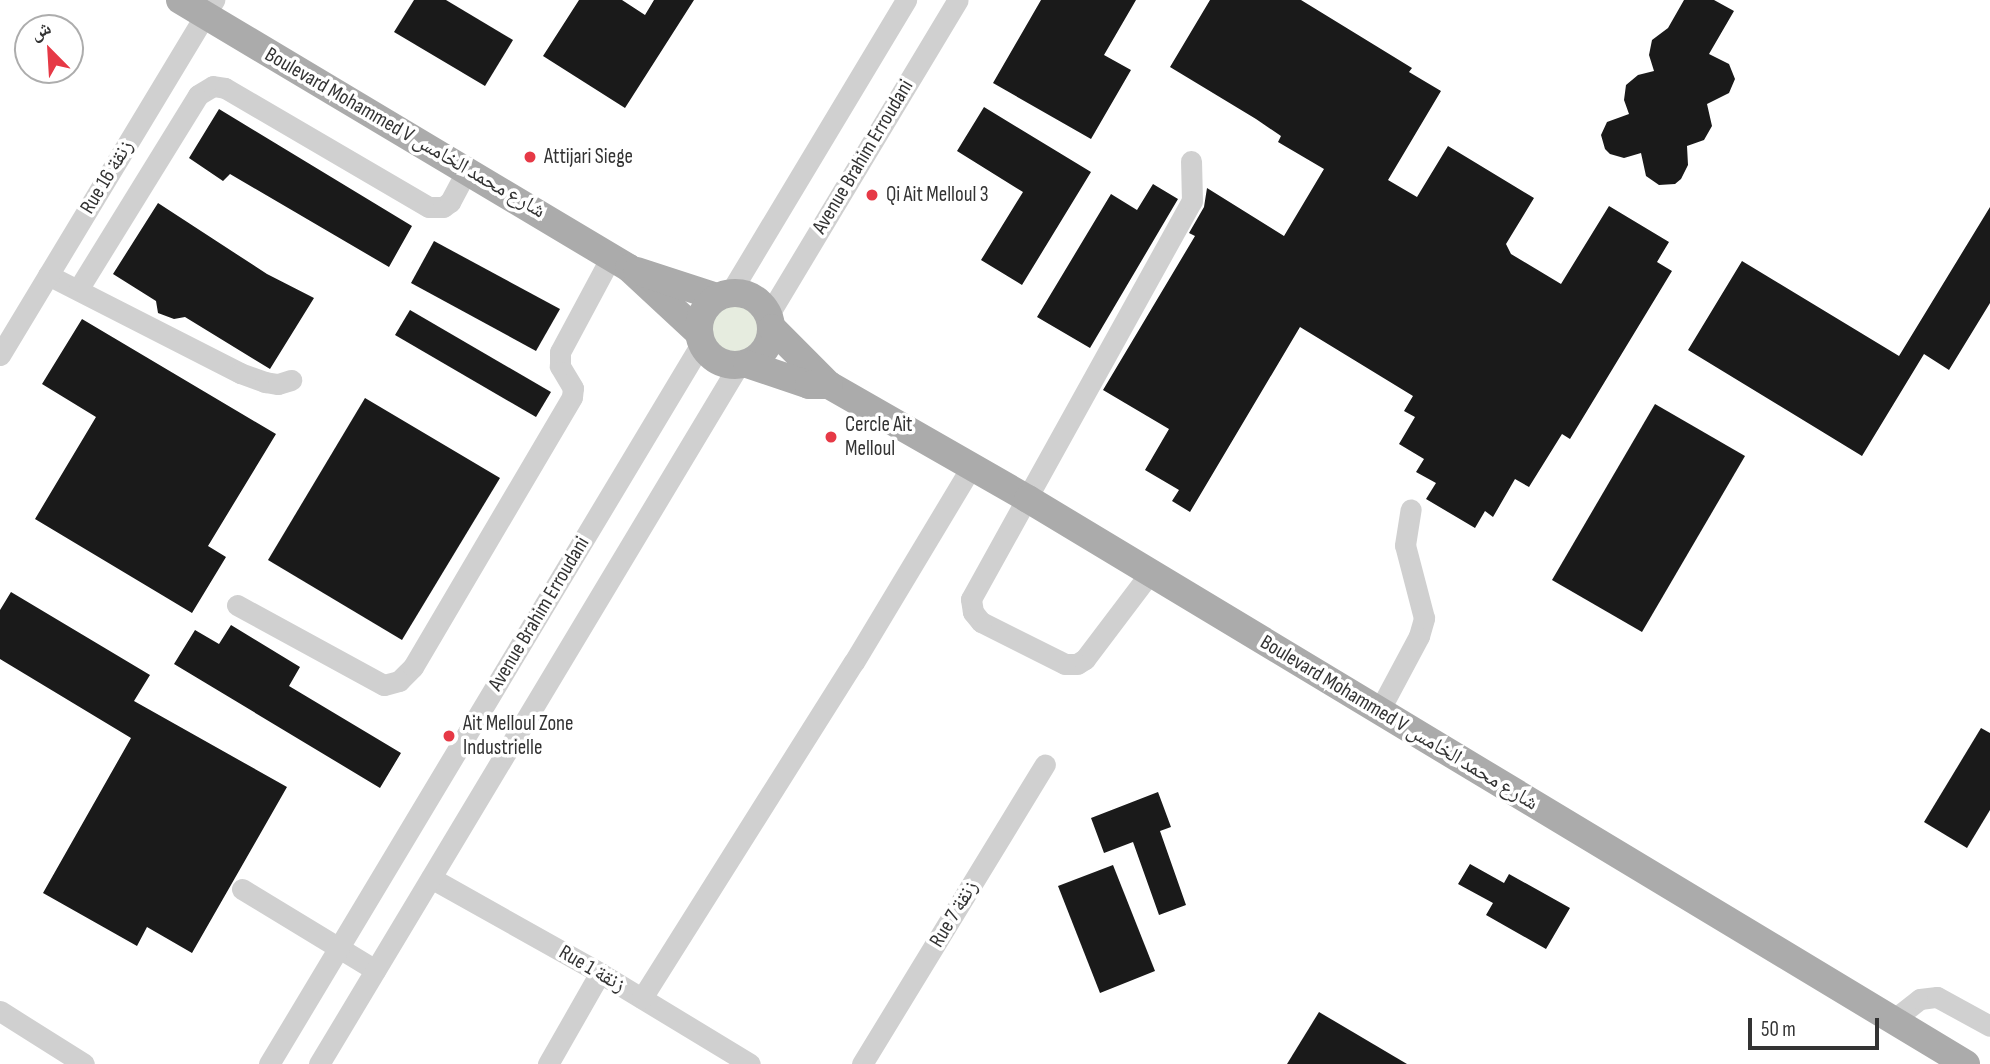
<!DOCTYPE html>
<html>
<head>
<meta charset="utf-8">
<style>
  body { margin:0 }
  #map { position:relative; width:1990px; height:1064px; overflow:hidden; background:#fff; font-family:"Sofia Sans Condensed","Noto Naskh Arabic",sans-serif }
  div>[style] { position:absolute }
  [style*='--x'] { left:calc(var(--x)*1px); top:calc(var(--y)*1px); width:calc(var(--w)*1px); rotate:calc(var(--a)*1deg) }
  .green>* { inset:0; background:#e6ecdf }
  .round { border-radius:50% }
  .building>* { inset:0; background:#1a1a1a }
  .minor>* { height:21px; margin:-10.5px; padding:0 10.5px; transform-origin:10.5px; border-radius:10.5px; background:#d0d0d0 }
  .major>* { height:28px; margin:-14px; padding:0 14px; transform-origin:14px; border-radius:14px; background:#ababab }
  .major>.ring { margin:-14px; padding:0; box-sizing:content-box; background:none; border:28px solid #ababab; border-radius:50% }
  .dots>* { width:19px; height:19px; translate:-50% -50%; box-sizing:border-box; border:4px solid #fff; border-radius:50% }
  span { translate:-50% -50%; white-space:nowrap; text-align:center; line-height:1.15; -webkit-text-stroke:7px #fff; paint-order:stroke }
  .street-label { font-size:21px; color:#333 }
  .poi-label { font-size:21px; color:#333 }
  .left { translate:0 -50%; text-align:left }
  .north { position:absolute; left:14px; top:14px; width:70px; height:70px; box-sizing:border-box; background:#fff; border:2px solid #adadad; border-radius:50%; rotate:336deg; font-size:19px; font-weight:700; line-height:28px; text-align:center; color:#333 }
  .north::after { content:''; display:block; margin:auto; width:24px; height:32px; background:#e63946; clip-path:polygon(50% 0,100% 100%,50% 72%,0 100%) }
  .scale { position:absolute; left:1748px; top:1018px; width:131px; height:32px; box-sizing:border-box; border:4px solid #333; border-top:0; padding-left:9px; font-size:21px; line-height:24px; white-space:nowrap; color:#333; -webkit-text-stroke:5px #fff; paint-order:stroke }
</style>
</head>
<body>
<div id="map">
  <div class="green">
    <i class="round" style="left:708px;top:305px;width:52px;height:52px"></i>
  </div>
  <div class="building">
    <i style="clip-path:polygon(414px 0,446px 0,513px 40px,485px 86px,394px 32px)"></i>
    <i style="clip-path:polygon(579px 0,622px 0,645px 15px,654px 0,694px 0,625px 108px,543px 56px)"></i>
    <i style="clip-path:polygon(1041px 0,1136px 0,1104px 55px,1131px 70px,1091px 139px,993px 83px)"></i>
    <i style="clip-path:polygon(1210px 0,1301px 0,1412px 68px,1409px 72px,1441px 91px,1388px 180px,1417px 197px,1448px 146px,1534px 198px,1506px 244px,1511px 254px,1561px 284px,1609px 206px,1669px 242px,1657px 262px,1672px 271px,1570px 439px,1562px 434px,1529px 487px,1515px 479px,1493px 517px,1485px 511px,1475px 528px,1426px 499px,1436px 483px,1416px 472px,1424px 459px,1399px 444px,1415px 417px,1404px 411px,1413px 396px,1300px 327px,1190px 512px,1172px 501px,1179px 490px,1145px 470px,1169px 429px,1103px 390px,1195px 236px,1189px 233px,1204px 207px,1207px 188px,1284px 236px,1324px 169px,1278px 142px,1281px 136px,1256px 119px,1170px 67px)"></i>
    <i style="clip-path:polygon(1684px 0,1714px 0,1734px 11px,1709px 54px,1729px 64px,1735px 79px,1729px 93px,1707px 104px,1712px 126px,1704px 140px,1687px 146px,1688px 165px,1681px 179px,1675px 184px,1659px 185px,1646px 176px,1641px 153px,1624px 158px,1610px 154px,1605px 149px,1601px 135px,1607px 122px,1629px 114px,1624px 100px,1626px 85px,1638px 75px,1654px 71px,1649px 55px,1652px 40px,1668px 28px)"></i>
    <i style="clip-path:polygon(984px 107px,1091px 172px,1022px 285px,981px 260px,1023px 192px,957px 151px)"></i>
    <i style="clip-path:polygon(219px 109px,412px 226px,389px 267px,230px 174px,223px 181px,189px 158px)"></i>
    <i style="clip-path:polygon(1153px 184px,1178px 199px,1090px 348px,1037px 317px,1111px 194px,1137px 210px)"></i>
    <i style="clip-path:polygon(158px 203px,267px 274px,314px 298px,270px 369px,185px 317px,174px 319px,158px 313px,156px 301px,113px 274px)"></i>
    <i style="clip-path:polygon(1990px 207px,1990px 303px,1949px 370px,1924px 354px,1862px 456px,1688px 350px,1742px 261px,1899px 356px)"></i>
    <i style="clip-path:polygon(434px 241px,560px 309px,536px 351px,411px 283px)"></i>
    <i style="clip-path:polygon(410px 310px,551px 392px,536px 417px,395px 335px)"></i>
    <i style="clip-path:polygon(82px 319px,276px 434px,208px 546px,226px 557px,192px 613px,35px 519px,96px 417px,42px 384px)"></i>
    <i style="clip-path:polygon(365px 398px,500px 478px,402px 640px,268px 560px)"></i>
    <i style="clip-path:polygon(1655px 404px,1745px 456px,1642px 632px,1552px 580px)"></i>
    <i style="clip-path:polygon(11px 592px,150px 675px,134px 701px,287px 787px,192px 953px,147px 927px,137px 946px,43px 893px,131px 738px,0 659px,0 610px)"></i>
    <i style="clip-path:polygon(231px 625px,300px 667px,289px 686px,401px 753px,380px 788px,174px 664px,195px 630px,219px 644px)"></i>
    <i style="clip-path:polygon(1981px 728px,1990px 733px,1990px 810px,1967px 848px,1924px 822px)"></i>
    <i style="clip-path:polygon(1158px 792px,1171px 827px,1160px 831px,1186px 905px,1159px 915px,1133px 842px,1104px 853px,1091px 818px)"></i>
    <i style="clip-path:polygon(1470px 864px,1504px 883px,1509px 874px,1570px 908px,1546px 949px,1486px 915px,1493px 903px,1458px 884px)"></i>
    <i style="clip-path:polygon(1113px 865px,1155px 971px,1100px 993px,1058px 886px)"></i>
    <i style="clip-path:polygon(1319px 1012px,1407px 1064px,1287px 1064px)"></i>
  </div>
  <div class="minor">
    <i style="--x:48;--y:275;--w:216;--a:27"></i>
    <i style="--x:240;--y:373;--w:27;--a:20"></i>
    <i style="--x:265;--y:382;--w:13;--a:9"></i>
    <i style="--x:278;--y:384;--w:14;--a:-17"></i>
    <i style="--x:79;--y:288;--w:227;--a:-58.3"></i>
    <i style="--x:198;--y:95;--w:17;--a:-31"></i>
    <i style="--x:213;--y:86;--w:12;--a:9"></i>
    <i style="--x:225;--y:88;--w:236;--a:30.3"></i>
    <i style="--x:429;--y:207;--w:14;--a:0"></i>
    <i style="--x:443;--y:207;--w:9;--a:-36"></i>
    <i style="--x:450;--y:202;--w:36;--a:-62"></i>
    <i style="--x:730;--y:293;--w:342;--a:-59"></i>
    <i style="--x:769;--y:314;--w:366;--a:-59"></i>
    <i style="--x:0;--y:355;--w:415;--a:-58.9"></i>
    <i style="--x:1150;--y:573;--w:108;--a:127.1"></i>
    <i style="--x:1085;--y:659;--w:9;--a:148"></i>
    <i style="--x:1077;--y:664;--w:12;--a:180"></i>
    <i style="--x:1065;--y:664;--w:94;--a:-153.4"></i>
    <i style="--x:981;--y:622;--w:13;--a:-129"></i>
    <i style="--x:973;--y:612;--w:13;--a:-99"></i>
    <i style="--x:971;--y:599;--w:455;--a:-61"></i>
    <i style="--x:1192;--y:201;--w:40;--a:-91.4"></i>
    <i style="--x:237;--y:605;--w:167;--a:28.6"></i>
    <i style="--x:384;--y:685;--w:16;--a:-15"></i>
    <i style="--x:399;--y:681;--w:20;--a:-45"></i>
    <i style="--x:413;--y:667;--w:313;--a:-59.5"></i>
    <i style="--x:572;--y:397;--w:9;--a:-84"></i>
    <i style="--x:573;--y:388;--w:26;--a:-121"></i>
    <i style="--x:560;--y:366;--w:14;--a:-90"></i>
    <i style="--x:560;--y:352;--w:108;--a:-61.8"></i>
    <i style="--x:1379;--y:711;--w:85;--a:-61.9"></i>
    <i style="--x:1419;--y:636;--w:19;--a:-74"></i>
    <i style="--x:1424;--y:618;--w:75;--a:-104.6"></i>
    <i style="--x:1405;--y:545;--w:36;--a:-81"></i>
    <i style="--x:431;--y:878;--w:194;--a:29.3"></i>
    <i style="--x:600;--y:973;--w:175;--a:31.2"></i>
    <i style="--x:242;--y:889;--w:156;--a:31.3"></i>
    <i style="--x:642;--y:998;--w:397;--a:-57.8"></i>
    <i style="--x:854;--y:662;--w:227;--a:-59"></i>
    <i style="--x:0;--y:1011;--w:99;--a:32.2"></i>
    <i style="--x:1893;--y:1020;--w:34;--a:-38"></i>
    <i style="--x:1920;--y:999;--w:17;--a:-7"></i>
    <i style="--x:1937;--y:997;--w:60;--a:28.7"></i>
    <i style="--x:269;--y:1064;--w:840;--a:-59.04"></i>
    <i style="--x:319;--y:1064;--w:814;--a:-59.02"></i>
    <i style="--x:548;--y:1064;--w:105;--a:-60.3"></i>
    <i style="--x:862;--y:1064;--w:351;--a:-58.6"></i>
  </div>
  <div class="major">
    <i style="--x:180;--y:0;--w:523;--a:30.83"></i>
    <i style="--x:629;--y:268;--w:96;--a:42.9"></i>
    <i style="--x:637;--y:271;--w:84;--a:18"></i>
    <i class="ring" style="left:699px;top:293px;width:44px;height:44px"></i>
    <i style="--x:772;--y:328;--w:81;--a:45"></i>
    <i style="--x:829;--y:385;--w:229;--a:29.8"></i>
    <i style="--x:1028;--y:499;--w:1095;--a:31.06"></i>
    <i style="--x:747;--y:364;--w:65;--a:18.7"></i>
    <i style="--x:809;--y:385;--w:20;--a:0"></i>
  </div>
  <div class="dots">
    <i style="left:530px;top:157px;background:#e63946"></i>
    <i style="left:872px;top:195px;background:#e63946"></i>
    <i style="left:831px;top:437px;background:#e63946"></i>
    <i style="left:449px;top:736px;background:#e63946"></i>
  </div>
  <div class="street-label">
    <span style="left:405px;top:133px;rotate:30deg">Boulevard Mohammed V شارع محمد الخامس</span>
    <span style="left:863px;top:157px;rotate:-59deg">Avenue Brahim Erroudani</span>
    <span style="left:107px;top:177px;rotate:-59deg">Rue 16 زنقة</span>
    <span style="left:539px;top:614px;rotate:-59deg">Avenue Brahim Erroudani</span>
    <span style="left:1399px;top:723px;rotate:31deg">Boulevard Mohammed V شارع محمد الخامس</span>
    <span style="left:954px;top:914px;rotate:-59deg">Rue 7 زنقة</span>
    <span style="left:592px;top:969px;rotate:30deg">Rue 1 زنقة</span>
  </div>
  <div class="poi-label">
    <span class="left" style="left:544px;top:157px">Attijari Siege</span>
    <span class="left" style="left:886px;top:195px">Qi Ait Melloul 3</span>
    <span class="left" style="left:845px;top:437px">Cercle Ait<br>Melloul</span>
    <span class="left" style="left:463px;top:736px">Ait Melloul Zone<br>Industrielle</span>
  </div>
  <div class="north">ش</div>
  <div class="scale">50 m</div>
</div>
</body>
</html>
